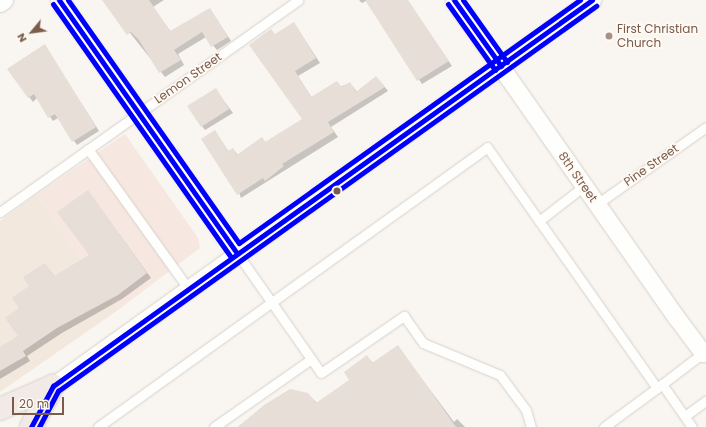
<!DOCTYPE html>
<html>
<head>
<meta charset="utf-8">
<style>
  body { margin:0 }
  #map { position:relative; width:706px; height:427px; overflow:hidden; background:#f9f5f0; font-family:Poppins,sans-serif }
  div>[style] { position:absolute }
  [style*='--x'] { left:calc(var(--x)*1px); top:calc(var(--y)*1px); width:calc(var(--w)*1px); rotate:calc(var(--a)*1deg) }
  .residential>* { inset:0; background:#f2e8de }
  .commercial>* { inset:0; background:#f6e8e1 }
  .shadow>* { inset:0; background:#0003 }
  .building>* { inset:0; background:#e6ded7 }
  .roads { filter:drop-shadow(0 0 1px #d7d1cb) drop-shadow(0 0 1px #d7d1cb) }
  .lane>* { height:9px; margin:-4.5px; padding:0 4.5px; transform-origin:4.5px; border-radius:4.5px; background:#fefefd }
  .street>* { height:17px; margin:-8.5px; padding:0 8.5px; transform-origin:8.5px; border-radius:8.5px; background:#fefefd }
  .highway>* { height:22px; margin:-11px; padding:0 11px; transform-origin:11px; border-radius:11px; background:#f2eae7 }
  .bus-1>* { height:5px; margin:-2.5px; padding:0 2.5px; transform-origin:2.5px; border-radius:2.5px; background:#00f }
  .bus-2>* { height:5px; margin:-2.5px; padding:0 2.5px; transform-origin:2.5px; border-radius:2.5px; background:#00f }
  .bus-3>* { height:5px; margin:-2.5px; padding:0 2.5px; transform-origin:2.5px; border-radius:2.5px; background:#00f }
  .dots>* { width:11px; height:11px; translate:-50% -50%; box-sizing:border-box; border:2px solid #fffaf3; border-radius:50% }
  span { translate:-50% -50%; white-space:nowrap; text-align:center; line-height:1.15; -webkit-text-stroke:3.5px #fffaf3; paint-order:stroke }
  .poi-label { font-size:12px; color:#7a5c4d }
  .left { translate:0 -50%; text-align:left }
  .street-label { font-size:12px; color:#7a5c4d }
  .north { position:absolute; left:12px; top:12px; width:40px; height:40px; -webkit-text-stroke:3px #fffaf3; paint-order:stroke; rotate:241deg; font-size:11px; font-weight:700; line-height:16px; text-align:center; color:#7a5c4d }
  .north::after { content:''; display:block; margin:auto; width:14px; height:18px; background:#7a5c4d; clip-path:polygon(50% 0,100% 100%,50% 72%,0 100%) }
  .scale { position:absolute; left:12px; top:397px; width:52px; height:18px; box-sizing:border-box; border:2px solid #7a5c4d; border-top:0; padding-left:5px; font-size:12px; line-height:14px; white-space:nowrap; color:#7a5c4d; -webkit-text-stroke:3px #fffaf3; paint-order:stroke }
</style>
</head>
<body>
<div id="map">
  <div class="residential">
    <i style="clip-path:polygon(36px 195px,118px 310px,0 392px,0 221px)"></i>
  </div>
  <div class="commercial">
    <i style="clip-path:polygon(125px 134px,198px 238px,200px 248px,118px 310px,36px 195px)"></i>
  </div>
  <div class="shadow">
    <i style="clip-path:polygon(104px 0,164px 0,153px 7px,171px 32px,210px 9px,231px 41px,217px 50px,206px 37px,178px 54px,184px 65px,165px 77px)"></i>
    <i style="clip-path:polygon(359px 0,406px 0,452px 66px,422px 84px,366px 1px,362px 3px)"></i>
    <i style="clip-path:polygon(294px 23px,320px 63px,298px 76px,312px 98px,350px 83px,357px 92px,380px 81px,388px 91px,331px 127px,338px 137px,241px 198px,215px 131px,229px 152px,233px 149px,238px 155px,262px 138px,266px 143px,303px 119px,275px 35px)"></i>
    <i style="clip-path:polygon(44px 45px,99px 131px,77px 145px,58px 118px,53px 121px,37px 98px,33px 102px,8px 69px)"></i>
    <i style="clip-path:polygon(215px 89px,233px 113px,205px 130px,202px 126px)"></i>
    <i style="clip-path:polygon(88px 191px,151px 278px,122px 299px,62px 333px,27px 356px,30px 361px,0 379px,0 348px,19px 336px,20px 308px,45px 264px,55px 277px,90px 256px)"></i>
    <i style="clip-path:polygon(398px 347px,454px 422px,457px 419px,465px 427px,238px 427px,264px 406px,308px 394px,317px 403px,351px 380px,367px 357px,373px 363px)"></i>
  </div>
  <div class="building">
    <i style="clip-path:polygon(102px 0,149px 0,170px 31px,210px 8px,228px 37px,211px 47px,202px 32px,174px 50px,181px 60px,159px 73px,139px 40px,131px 32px,127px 35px)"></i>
    <i style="clip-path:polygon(365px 0,408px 0,449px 61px,417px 81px)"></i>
    <i style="clip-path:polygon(294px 22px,316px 58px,295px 71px,311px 97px,337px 81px,342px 87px,350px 82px,356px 92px,376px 76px,385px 87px,328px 122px,334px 132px,282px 164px,284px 166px,265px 181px,263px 178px,237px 195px,201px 139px,215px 130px,228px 151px,233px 148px,237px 155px,262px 137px,265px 142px,302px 119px,249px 45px,271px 29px,275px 34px)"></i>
    <i style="clip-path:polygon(45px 44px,96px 127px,72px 142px,55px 114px,48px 118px,34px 94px,28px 98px,7px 69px)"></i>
    <i style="clip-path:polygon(216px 88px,229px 109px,201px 127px,187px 106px)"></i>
    <i style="clip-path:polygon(88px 190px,147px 273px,118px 295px,57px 328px,23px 351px,26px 356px,0 371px,0 347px,18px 336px,5px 318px,19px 308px,12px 298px,29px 286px,23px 277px,45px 263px,54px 276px,89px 255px,57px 212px)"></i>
    <i style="clip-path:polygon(398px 345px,456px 427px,238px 427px,264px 405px,290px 389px,308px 393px,316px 403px,349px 380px,344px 372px,367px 355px,372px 363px)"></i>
  </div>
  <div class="roads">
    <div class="lane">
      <i style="--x:88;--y:149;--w:171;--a:54.3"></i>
      <i style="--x:597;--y:204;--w:133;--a:-35.2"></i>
      <i style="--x:0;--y:212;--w:366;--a:-35.4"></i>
      <i style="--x:539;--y:221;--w:57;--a:-37.9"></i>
      <i style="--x:237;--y:253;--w:146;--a:55"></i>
      <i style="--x:321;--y:373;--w:101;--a:-34.5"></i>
      <i style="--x:404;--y:316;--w:33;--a:55"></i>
      <i style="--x:423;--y:343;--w:83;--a:22.6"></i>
      <i style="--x:500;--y:375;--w:44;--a:53.4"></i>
      <i style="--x:526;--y:410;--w:18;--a:74"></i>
      <i style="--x:662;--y:384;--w:52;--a:55.1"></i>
      <i style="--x:657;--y:388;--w:58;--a:-37.3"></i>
      <i style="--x:685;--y:416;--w:26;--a:-36"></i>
      <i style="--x:98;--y:427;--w:479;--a:-35.7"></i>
      <i style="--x:487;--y:147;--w:295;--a:54.8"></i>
      <i style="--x:657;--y:388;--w:66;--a:143.7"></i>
      <i style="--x:214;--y:427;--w:118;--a:-35"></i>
    </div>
    <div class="street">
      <i style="--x:59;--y:0;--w:309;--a:54.9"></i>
      <i style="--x:454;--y:0;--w:387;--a:55"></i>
      <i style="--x:676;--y:317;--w:45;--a:53.1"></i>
      <i style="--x:703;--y:353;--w:4;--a:-34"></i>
      <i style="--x:0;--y:3;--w:5;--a:-37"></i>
      <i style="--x:53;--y:386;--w:663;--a:-35.61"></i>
    </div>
    <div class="highway">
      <i style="--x:0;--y:409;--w:58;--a:-23.5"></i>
      <i style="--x:31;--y:427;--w:47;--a:-61.8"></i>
    </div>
  </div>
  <div class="bus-1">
    <i style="--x:59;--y:0;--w:309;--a:54.9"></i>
    <i style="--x:454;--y:0;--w:81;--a:54.5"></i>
    <i style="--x:31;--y:427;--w:47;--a:-61.8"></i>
    <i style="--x:53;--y:386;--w:663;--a:-35.61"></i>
  </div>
  <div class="bus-2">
    <i style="--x:53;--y:4;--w:309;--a:54.9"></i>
    <i style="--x:448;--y:4;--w:81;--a:54.5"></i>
    <i style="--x:39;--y:427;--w:41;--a:-62.2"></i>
    <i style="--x:58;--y:391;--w:662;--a:-35.59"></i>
  </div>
  <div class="bus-3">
    <i style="--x:68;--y:0;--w:297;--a:54.9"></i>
    <i style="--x:239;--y:243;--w:419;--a:-35.5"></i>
    <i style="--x:463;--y:0;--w:76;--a:54.6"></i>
  </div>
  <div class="dots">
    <i style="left:609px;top:36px;background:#a69286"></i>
    <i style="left:337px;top:191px;background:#7a5c4d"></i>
  </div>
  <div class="poi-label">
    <span class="left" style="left:617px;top:36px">First Christian<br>Church</span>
  </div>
  <div class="street-label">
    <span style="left:188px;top:78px;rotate:-35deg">Lemon Street</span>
    <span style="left:651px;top:165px;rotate:-35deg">Pine Street</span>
    <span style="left:578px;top:177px;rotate:55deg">8th Street</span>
  </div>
  <div class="north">N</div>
  <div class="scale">20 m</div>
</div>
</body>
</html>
